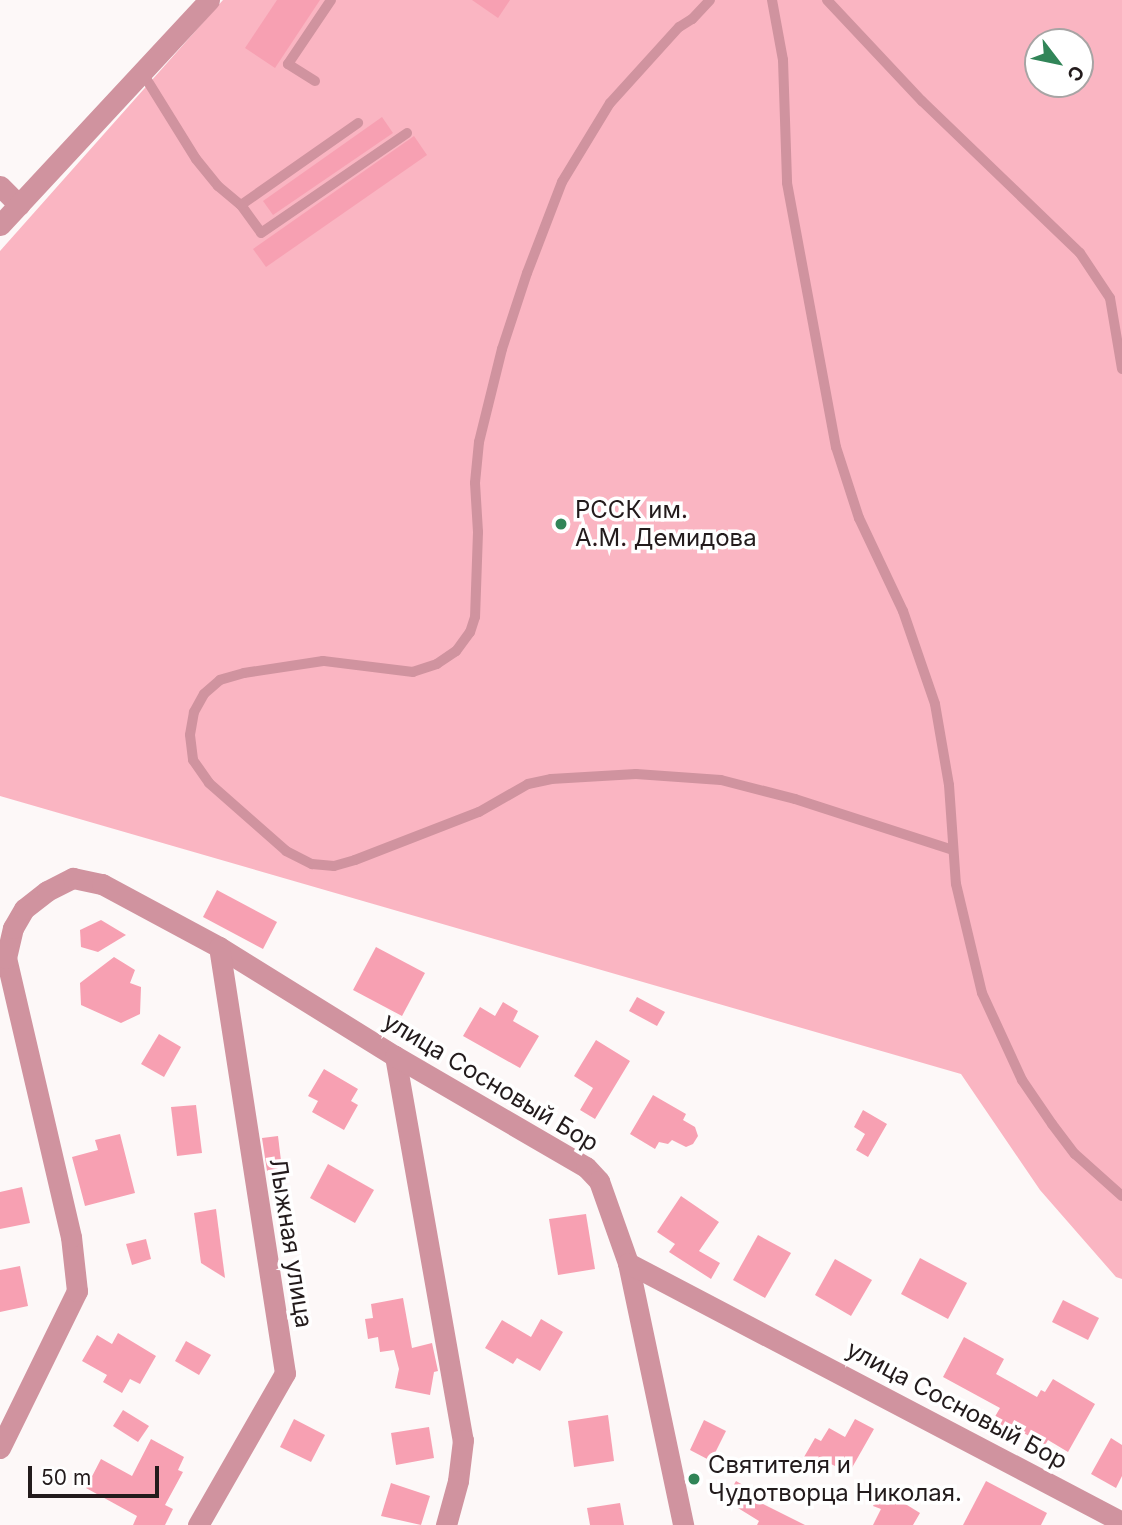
<!DOCTYPE html>
<html>
<head>
<meta charset="utf-8">
<style>
  body { margin:0 }
  #map { position:relative; width:1122px; height:1525px; overflow:hidden; background:#fdf8f8; font-family:Inter,sans-serif }
  div>[style] { position:absolute }
  [style*='--x'] { left:calc(var(--x)*1px); top:calc(var(--y)*1px); width:calc(var(--w)*1px); rotate:calc(var(--a)*1deg) }
  .green>* { inset:0; background:#fab5c2 }
  .building>* { inset:0; background:#f7a0b2 }
  .lane>* { height:10px; margin:-5px; padding:0 5px; transform-origin:5px; border-radius:5px; background:#d0939f }
  .street>* { height:21px; margin:-10.5px; padding:0 10.5px; transform-origin:10.5px; border-radius:10.5px; background:#d0939f }
  .dots>* { width:19px; height:19px; translate:-50% -50%; box-sizing:border-box; border:4px solid #fff; border-radius:50% }
  span { translate:-50% -50%; white-space:nowrap; text-align:center; line-height:1.15; -webkit-text-stroke:7px #fff; paint-order:stroke }
  .poi-label { font-size:24px; color:#231b1c }
  .left { translate:0 -50%; text-align:left }
  .street-label { font-size:24px; color:#231b1c }
  .north { position:absolute; left:1024px; top:28px; width:70px; height:70px; box-sizing:border-box; background:#fff; border:2px solid #a7a4a4; border-radius:50%; rotate:122deg; font-size:19px; font-weight:700; line-height:28px; text-align:center; color:#231b1c }
  .north::after { content:''; display:block; margin:auto; width:24px; height:32px; background:#318558; clip-path:polygon(50% 0,100% 100%,50% 72%,0 100%) }
  .scale { position:absolute; left:28px; top:1466px; width:131px; height:32px; box-sizing:border-box; border:4px solid #231b1c; border-top:0; padding-left:9px; font-size:21px; line-height:24px; white-space:nowrap; color:#231b1c; -webkit-text-stroke:5px #fff; paint-order:stroke }
</style>
</head>
<body>
<div id="map">
  <div class="green">
    <i style="clip-path:polygon(evenodd,223px 0,1122px 0,1122px 1279px,1116px 1277px,1040px 1190px,961px 1074px,0 796px,0 251px,223px 0,1038px 42px,1080px 42px,1080px 84px,1038px 84px,1038px 42px)"></i>
  </div>
  <div class="building">
    <i style="clip-path:polygon(277px 0,320px 0,275px 68px,245px 48px)"></i>
    <i style="clip-path:polygon(472px 0,510px 0,498px 18px)"></i>
    <i style="clip-path:polygon(382px 117px,393px 133px,273px 215px,263px 201px)"></i>
    <i style="clip-path:polygon(414px 136px,427px 155px,266px 267px,253px 249px)"></i>
    <i style="clip-path:polygon(217px 890px,277px 922px,263px 949px,203px 917px)"></i>
    <i style="clip-path:polygon(101px 920px,126px 935px,98px 952px,81px 947px,80px 930px)"></i>
    <i style="clip-path:polygon(376px 947px,425px 973px,402px 1016px,353px 990px)"></i>
    <i style="clip-path:polygon(114px 957px,135px 970px,130px 983px,141px 987px,140px 1014px,121px 1023px,81px 1005px,80px 983px)"></i>
    <i style="clip-path:polygon(637px 997px,665px 1012px,657px 1026px,629px 1011px)"></i>
    <i style="clip-path:polygon(503px 1002px,518px 1011px,513px 1021px,539px 1036px,520px 1068px,463px 1036px,480px 1007px,495px 1016px)"></i>
    <i style="clip-path:polygon(159px 1034px,181px 1047px,164px 1077px,141px 1064px)"></i>
    <i style="clip-path:polygon(596px 1040px,630px 1061px,595px 1119px,580px 1110px,593px 1088px,574px 1076px)"></i>
    <i style="clip-path:polygon(324px 1069px,358px 1089px,351px 1101px,358px 1105px,344px 1130px,312px 1112px,318px 1101px,308px 1096px)"></i>
    <i style="clip-path:polygon(653px 1095px,686px 1114px,683px 1120px,695px 1127px,698px 1136px,693px 1144px,686px 1147px,672px 1140px,668px 1144px,659px 1142px,655px 1149px,630px 1134px)"></i>
    <i style="clip-path:polygon(196px 1105px,202px 1153px,177px 1156px,171px 1107px)"></i>
    <i style="clip-path:polygon(863px 1110px,887px 1124px,868px 1157px,856px 1150px,865px 1134px,854px 1127px)"></i>
    <i style="clip-path:polygon(120px 1134px,135px 1193px,85px 1206px,72px 1157px,98px 1150px,95px 1140px)"></i>
    <i style="clip-path:polygon(278px 1136px,282px 1169px,267px 1171px,262px 1138px)"></i>
    <i style="clip-path:polygon(328px 1164px,374px 1190px,355px 1223px,310px 1198px)"></i>
    <i style="clip-path:polygon(22px 1187px,30px 1223px,0 1229px,0 1192px)"></i>
    <i style="clip-path:polygon(681px 1196px,719px 1222px,699px 1251px,720px 1263px,711px 1279px,669px 1252px,675px 1244px,657px 1232px)"></i>
    <i style="clip-path:polygon(216px 1209px,225px 1278px,201px 1263px,194px 1213px)"></i>
    <i style="clip-path:polygon(586px 1214px,595px 1269px,558px 1275px,549px 1219px)"></i>
    <i style="clip-path:polygon(758px 1235px,791px 1253px,765px 1298px,733px 1280px)"></i>
    <i style="clip-path:polygon(146px 1239px,151px 1259px,132px 1265px,126px 1244px)"></i>
    <i style="clip-path:polygon(920px 1258px,967px 1283px,948px 1319px,901px 1294px)"></i>
    <i style="clip-path:polygon(835px 1259px,872px 1280px,851px 1316px,815px 1295px)"></i>
    <i style="clip-path:polygon(20px 1266px,28px 1306px,0 1312px,0 1270px)"></i>
    <i style="clip-path:polygon(403px 1298px,412px 1348px,432px 1343px,438px 1371px,434px 1372px,430px 1395px,395px 1388px,399px 1369px,394px 1350px,380px 1352px,378px 1337px,368px 1339px,365px 1319px,373px 1318px,371px 1304px)"></i>
    <i style="clip-path:polygon(1063px 1300px,1099px 1318px,1088px 1340px,1052px 1322px)"></i>
    <i style="clip-path:polygon(541px 1319px,563px 1332px,540px 1371px,517px 1358px,513px 1364px,485px 1348px,502px 1320px,531px 1337px)"></i>
    <i style="clip-path:polygon(118px 1333px,156px 1356px,140px 1384px,130px 1379px,122px 1393px,103px 1382px,107px 1375px,82px 1361px,97px 1335px,112px 1344px)"></i>
    <i style="clip-path:polygon(964px 1337px,1004px 1359px,996px 1374px,1037px 1397px,1041px 1390px,1045px 1392px,1053px 1379px,1095px 1404px,1068px 1452px,1048px 1440px,1045px 1445px,1011px 1426px,1009px 1430px,993px 1420px,1000px 1408px,943px 1377px)"></i>
    <i style="clip-path:polygon(186px 1341px,211px 1355px,199px 1375px,175px 1361px)"></i>
    <i style="clip-path:polygon(123px 1410px,149px 1426px,138px 1442px,113px 1426px)"></i>
    <i style="clip-path:polygon(608px 1415px,614px 1461px,574px 1467px,568px 1421px)"></i>
    <i style="clip-path:polygon(294px 1419px,325px 1435px,311px 1462px,280px 1447px)"></i>
    <i style="clip-path:polygon(855px 1419px,874px 1429px,849px 1473px,831px 1464px,827px 1470px,804px 1457px,815px 1438px,821px 1441px,829px 1428px,845px 1437px)"></i>
    <i style="clip-path:polygon(704px 1420px,726px 1431px,711px 1461px,690px 1450px)"></i>
    <i style="clip-path:polygon(429px 1427px,434px 1458px,396px 1465px,391px 1433px)"></i>
    <i style="clip-path:polygon(1111px 1438px,1122px 1445px,1122px 1476px,1116px 1488px,1091px 1474px)"></i>
    <i style="clip-path:polygon(151px 1439px,184px 1457px,178px 1470px,183px 1472px,165px 1505px,173px 1509px,165px 1525px,133px 1525px,137px 1516px,86px 1488px,101px 1459px,132px 1476px)"></i>
    <i style="clip-path:polygon(736px 1481px,757px 1493px,753px 1499px,805px 1525px,757px 1525px,759px 1521px,725px 1500px)"></i>
    <i style="clip-path:polygon(986px 1481px,1047px 1513px,1041px 1525px,963px 1525px)"></i>
    <i style="clip-path:polygon(391px 1483px,430px 1496px,421px 1525px,381px 1516px)"></i>
    <i style="clip-path:polygon(881px 1489px,920px 1513px,913px 1525px,873px 1525px,881px 1509px,873px 1506px)"></i>
    <i style="clip-path:polygon(620px 1503px,624px 1525px,590px 1525px,587px 1508px)"></i>
  </div>
  <div class="lane">
    <i style="--x:710;--y:0;--w:26;--a:133"></i>
    <i style="--x:692;--y:19;--w:15;--a:148"></i>
    <i style="--x:679;--y:27;--w:103;--a:132.2"></i>
    <i style="--x:610;--y:103;--w:92;--a:121.3"></i>
    <i style="--x:562;--y:182;--w:97;--a:111"></i>
    <i style="--x:527;--y:273;--w:80;--a:108.2"></i>
    <i style="--x:502;--y:349;--w:96;--a:103.9"></i>
    <i style="--x:479;--y:442;--w:41;--a:95.6"></i>
    <i style="--x:475;--y:483;--w:49;--a:86.5"></i>
    <i style="--x:478;--y:532;--w:85;--a:92"></i>
    <i style="--x:475;--y:617;--w:16;--a:108"></i>
    <i style="--x:470;--y:632;--w:24;--a:126"></i>
    <i style="--x:456;--y:651;--w:23;--a:146"></i>
    <i style="--x:437;--y:664;--w:25;--a:162"></i>
    <i style="--x:413;--y:672;--w:91;--a:-173"></i>
    <i style="--x:323;--y:661;--w:80;--a:171.4"></i>
    <i style="--x:244;--y:673;--w:25;--a:164"></i>
    <i style="--x:220;--y:680;--w:21;--a:139"></i>
    <i style="--x:204;--y:694;--w:21;--a:119"></i>
    <i style="--x:194;--y:712;--w:23;--a:100"></i>
    <i style="--x:190;--y:735;--w:25;--a:83"></i>
    <i style="--x:193;--y:760;--w:28;--a:55"></i>
    <i style="--x:209;--y:783;--w:103;--a:41.4"></i>
    <i style="--x:286;--y:851;--w:29;--a:27"></i>
    <i style="--x:312;--y:864;--w:22;--a:5"></i>
    <i style="--x:334;--y:866;--w:22;--a:-16"></i>
    <i style="--x:355;--y:860;--w:133;--a:-21.2"></i>
    <i style="--x:479;--y:812;--w:56;--a:-29.7"></i>
    <i style="--x:528;--y:784;--w:24;--a:-12"></i>
    <i style="--x:551;--y:779;--w:85;--a:-3.4"></i>
    <i style="--x:636;--y:774;--w:85;--a:4"></i>
    <i style="--x:721;--y:780;--w:76;--a:14.4"></i>
    <i style="--x:795;--y:799;--w:166;--a:17.9"></i>
    <i style="--x:772;--y:0;--w:61;--a:79.6"></i>
    <i style="--x:783;--y:60;--w:123;--a:88.1"></i>
    <i style="--x:787;--y:183;--w:269;--a:79.5"></i>
    <i style="--x:836;--y:447;--w:75;--a:72.1"></i>
    <i style="--x:859;--y:518;--w:103;--a:64.7"></i>
    <i style="--x:903;--y:611;--w:98;--a:71"></i>
    <i style="--x:935;--y:704;--w:82;--a:80.2"></i>
    <i style="--x:949;--y:785;--w:99;--a:86"></i>
    <i style="--x:956;--y:884;--w:112;--a:76.6"></i>
    <i style="--x:982;--y:993;--w:96;--a:65.3"></i>
    <i style="--x:1022;--y:1080;--w:53;--a:55.7"></i>
    <i style="--x:1052;--y:1124;--w:38;--a:53"></i>
    <i style="--x:1075;--y:1154;--w:63;--a:41.8"></i>
    <i style="--x:827;--y:0;--w:139;--a:46.8"></i>
    <i style="--x:922;--y:101;--w:219;--a:43.9"></i>
    <i style="--x:1080;--y:253;--w:54;--a:56.3"></i>
    <i style="--x:1110;--y:298;--w:72;--a:80.4"></i>
    <i style="--x:142;--y:72;--w:102;--a:58.2"></i>
    <i style="--x:196;--y:159;--w:35;--a:51"></i>
    <i style="--x:218;--y:186;--w:30;--a:40"></i>
    <i style="--x:241;--y:205;--w:34;--a:54"></i>
    <i style="--x:261;--y:233;--w:177;--a:-34.4"></i>
    <i style="--x:315;--y:81;--w:32;--a:-148"></i>
    <i style="--x:288;--y:64;--w:77;--a:-56.1"></i>
    <i style="--x:241;--y:205;--w:143;--a:-35"></i>
  </div>
  <div class="street">
    <i style="--x:0;--y:186;--w:27;--a:45"></i>
    <i style="--x:0;--y:225;--w:307;--a:-47.1"></i>
    <i style="--x:395;--y:1056;--w:390;--a:80"></i>
    <i style="--x:463;--y:1440;--w:41;--a:97"></i>
    <i style="--x:458;--y:1481;--w:46;--a:105.3"></i>
    <i style="--x:628;--y:1263;--w:268;--a:78.1"></i>
    <i style="--x:0;--y:1448;--w:175;--a:-63.9"></i>
    <i style="--x:77;--y:1291;--w:54;--a:-96.3"></i>
    <i style="--x:71;--y:1237;--w:286;--a:-103.1"></i>
    <i style="--x:6;--y:958;--w:31;--a:-77"></i>
    <i style="--x:13;--y:928;--w:22;--a:-60"></i>
    <i style="--x:24;--y:909;--w:29;--a:-38"></i>
    <i style="--x:47;--y:891;--w:29;--a:-27"></i>
    <i style="--x:73;--y:878;--w:30;--a:12"></i>
    <i style="--x:102;--y:884;--w:133;--a:28.3"></i>
    <i style="--x:219;--y:947;--w:207;--a:31.8"></i>
    <i style="--x:395;--y:1056;--w:221;--a:30.2"></i>
    <i style="--x:586;--y:1167;--w:19;--a:47"></i>
    <i style="--x:599;--y:1181;--w:87;--a:70.5"></i>
    <i style="--x:628;--y:1263;--w:558;--a:27.67"></i>
    <i style="--x:198;--y:1525;--w:175;--a:-60.2"></i>
    <i style="--x:285;--y:1373;--w:431;--a:-98.8"></i>
  </div>
  <div class="dots">
    <i style="left:561px;top:524px;background:#318558"></i>
    <i style="left:694px;top:1479px;background:#318558"></i>
  </div>
  <div class="poi-label">
    <span class="left" style="left:575px;top:524px">РССК им.<br>А.М. Демидова</span>
    <span class="left" style="left:708px;top:1479px">Святителя и<br>Чудотворца Николая.</span>
  </div>
  <div class="street-label">
    <span style="left:491px;top:1082px;rotate:31deg">улица Сосновый Бор</span>
    <span style="left:291px;top:1243px;rotate:81deg">Лыжная улица</span>
    <span style="left:957px;top:1405px;rotate:28deg">улица Сосновый Бор</span>
  </div>
  <div class="north">С</div>
  <div class="scale">50 m</div>
</div>
</body>
</html>
